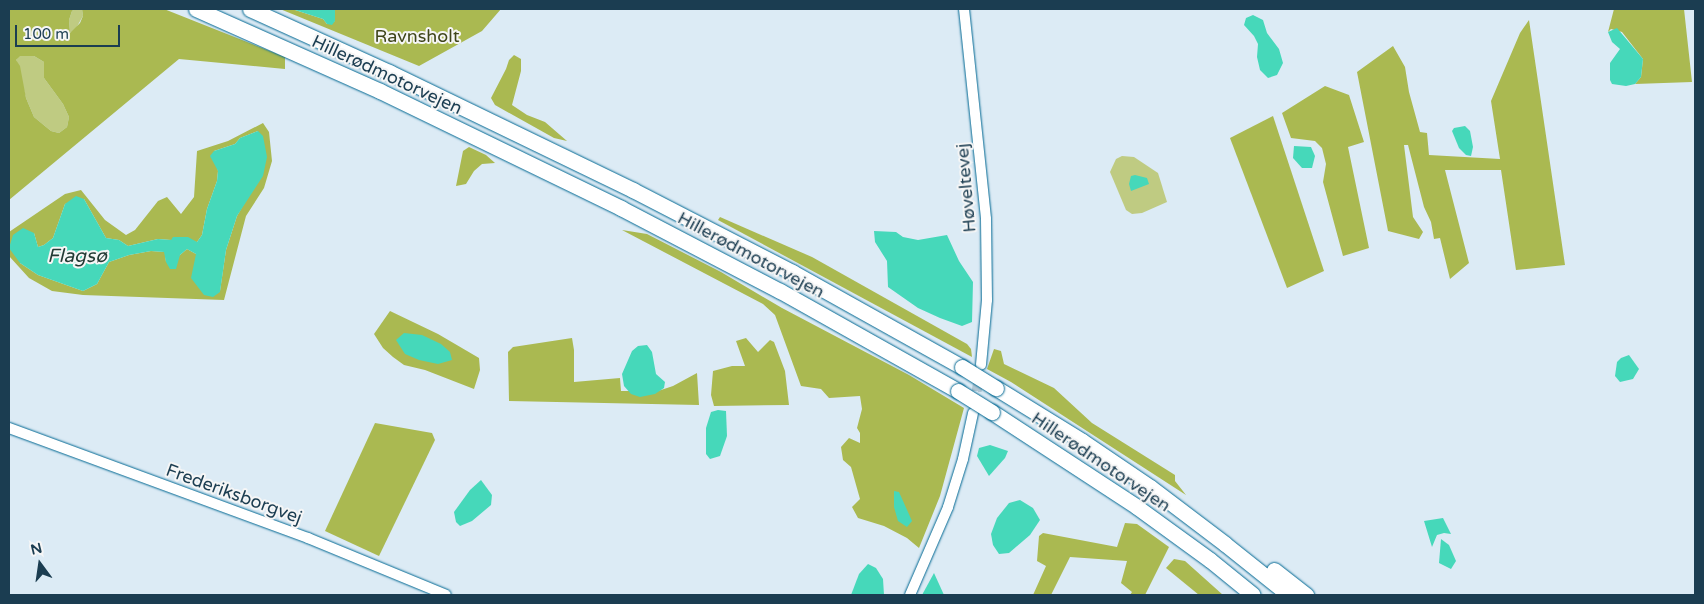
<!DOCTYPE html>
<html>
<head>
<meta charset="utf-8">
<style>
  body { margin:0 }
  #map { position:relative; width:1704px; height:604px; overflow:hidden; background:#dcebf5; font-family:"Varela Round",sans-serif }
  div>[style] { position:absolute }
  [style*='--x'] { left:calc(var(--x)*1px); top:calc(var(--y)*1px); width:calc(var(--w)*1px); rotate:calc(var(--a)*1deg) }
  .green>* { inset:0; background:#bfcb82 }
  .forest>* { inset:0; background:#aab951 }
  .water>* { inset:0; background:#46d8ba }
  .minor-tunnel>* { height:10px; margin-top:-5px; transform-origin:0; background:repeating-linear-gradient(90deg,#b5c8d4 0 10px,transparent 0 15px) }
  .roads { filter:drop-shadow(0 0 1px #026893) drop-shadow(0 0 1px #026893) }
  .minor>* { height:10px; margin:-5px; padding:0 5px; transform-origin:5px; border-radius:5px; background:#fff }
  .highway>* { height:15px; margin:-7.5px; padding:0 7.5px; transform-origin:7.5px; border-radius:7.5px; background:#fff }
  .bridges { filter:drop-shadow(0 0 1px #026893) drop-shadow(0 0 1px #026893) }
  .highway-bridge>* { height:15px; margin:-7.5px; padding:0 7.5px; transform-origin:7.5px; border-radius:7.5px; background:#fff }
  span { translate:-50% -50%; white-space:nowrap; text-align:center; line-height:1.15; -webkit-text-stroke:4px #f6f6f6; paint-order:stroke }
  .park-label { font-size:18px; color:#3f451a }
  .street-label { font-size:18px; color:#1b3d51 }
  .water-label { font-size:19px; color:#233b35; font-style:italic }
  .frame { position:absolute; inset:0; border:10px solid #1b3d51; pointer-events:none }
  .north { position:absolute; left:15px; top:539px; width:50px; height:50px; -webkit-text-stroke:4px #f6f6f6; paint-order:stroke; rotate:346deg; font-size:14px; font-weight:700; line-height:20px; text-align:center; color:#1b3d51 }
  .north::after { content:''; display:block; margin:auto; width:18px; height:22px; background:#1b3d51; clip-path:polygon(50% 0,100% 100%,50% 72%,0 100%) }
  .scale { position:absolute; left:15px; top:25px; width:105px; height:22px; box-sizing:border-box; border:2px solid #1b3d51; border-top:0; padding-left:6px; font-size:15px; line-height:18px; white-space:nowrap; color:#1b3d51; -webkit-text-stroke:4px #f6f6f6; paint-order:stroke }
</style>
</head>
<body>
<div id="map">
  <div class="green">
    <i style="clip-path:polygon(75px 9px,82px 9px,83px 16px,75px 30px,70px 33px,69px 20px,72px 11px)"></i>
    <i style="clip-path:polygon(19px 56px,34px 56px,44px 62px,44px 78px,63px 104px,69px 117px,67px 127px,59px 133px,51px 131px,34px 117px,26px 98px,16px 60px)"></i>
    <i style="clip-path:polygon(1122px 156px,1134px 157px,1158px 173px,1167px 202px,1142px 213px,1132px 214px,1126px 210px,1110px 172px,1116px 159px)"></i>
  </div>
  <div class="forest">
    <i style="clip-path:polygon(evenodd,9px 9px,75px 9px,72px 11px,69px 20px,70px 33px,80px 23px,83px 16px,82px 9px,164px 9px,285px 57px,285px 69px,179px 59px,9px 200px,9px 9px,20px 56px,34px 56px,44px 62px,44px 78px,63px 104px,69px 117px,67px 127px,59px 133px,51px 131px,34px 117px,26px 98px,20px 66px,16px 60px,20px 56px)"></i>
    <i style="clip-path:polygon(280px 9px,292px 9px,323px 19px,327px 24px,335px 21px,335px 9px,501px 9px,482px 31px,419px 66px)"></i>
    <i style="clip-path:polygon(1614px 9px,1684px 9px,1692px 82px,1635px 84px,1641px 77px,1643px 59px,1622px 32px,1611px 29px,1608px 32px)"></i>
    <i style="clip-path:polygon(1529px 20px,1565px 265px,1516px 270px,1501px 170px,1445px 170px,1469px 263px,1450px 279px,1440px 238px,1434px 239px,1431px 222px,1424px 207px,1408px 145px,1404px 145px,1413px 217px,1423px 232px,1419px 239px,1388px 231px,1357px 72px,1393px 46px,1405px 67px,1409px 92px,1420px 132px,1427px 133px,1429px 155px,1500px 159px,1491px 101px,1520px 33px)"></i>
    <i style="clip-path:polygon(514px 55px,521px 59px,521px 71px,512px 105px,527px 115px,545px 122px,567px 141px,554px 138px,495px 105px,491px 98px,506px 69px,509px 60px)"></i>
    <i style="clip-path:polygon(1325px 86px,1349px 95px,1364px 142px,1348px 147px,1369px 248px,1343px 256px,1323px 182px,1326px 164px,1322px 148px,1315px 141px,1291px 138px,1282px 113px)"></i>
    <i style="clip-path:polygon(1273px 116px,1324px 271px,1287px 288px,1230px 138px)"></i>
    <i style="clip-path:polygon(evenodd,263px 123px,269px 132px,272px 161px,264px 188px,246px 216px,224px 300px,83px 295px,52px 291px,29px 278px,9px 256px,9px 232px,65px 194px,81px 190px,105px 220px,126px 235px,135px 230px,158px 201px,167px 197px,181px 214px,194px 197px,197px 151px,228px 141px,263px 123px,258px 131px,248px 197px,237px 216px,226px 250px,220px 291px,196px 254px,187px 249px,180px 255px,166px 262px,165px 252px,151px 251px,129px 255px,109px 262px,97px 284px,83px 291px,38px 275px,20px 263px,34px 233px,38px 247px,44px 245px,53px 238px,65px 204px,84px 199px,106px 238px,119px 240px,128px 246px,158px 239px,197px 242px,202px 235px,207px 209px,217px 181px,218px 171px,214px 151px,235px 144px,240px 138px,258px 131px)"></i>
    <i style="clip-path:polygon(469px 147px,486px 155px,495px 163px,482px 164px,474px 171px,466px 184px,456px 186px,463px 151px)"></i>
    <i style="clip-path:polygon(720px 217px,812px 257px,967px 344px,971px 349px,972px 357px,718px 220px)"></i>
    <i style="clip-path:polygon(622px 230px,647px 234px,721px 272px,782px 308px,909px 375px,964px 408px,940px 496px,919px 548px,907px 538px,884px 526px,858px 518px,852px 507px,860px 499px,851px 467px,843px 460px,841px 447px,849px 438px,860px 443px,860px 433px,857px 428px,862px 409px,860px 396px,829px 398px,821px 389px,801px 386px,775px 315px,763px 304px)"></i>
    <i style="clip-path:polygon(390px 311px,438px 334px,479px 358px,480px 370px,474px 389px,425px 370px,404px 365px,393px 357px,383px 348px,374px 334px)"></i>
    <i style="clip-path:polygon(572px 338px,574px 350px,574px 382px,620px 378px,621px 391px,658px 391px,673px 386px,697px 373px,699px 405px,509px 401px,508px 352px,513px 347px)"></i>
    <i style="clip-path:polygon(746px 338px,758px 352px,770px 340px,774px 342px,785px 371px,789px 405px,714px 406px,711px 395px,713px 371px,732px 366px,745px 366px,736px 341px)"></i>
    <i style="clip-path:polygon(994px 349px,1001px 351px,1004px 364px,1054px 388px,1092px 423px,1175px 475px,1175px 481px,1186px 495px,1011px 382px,987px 369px)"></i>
    <i style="clip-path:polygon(375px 423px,432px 433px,435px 440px,379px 556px,325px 531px)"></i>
    <i style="clip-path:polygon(1125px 523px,1137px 524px,1169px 547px,1145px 595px,1130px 595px,1132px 592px,1121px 583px,1127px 561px,1070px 557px,1051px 595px,1033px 595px,1046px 566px,1037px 561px,1039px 536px,1043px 533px,1117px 547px)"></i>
    <i style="clip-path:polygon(1174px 559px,1185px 561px,1223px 595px,1199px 595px,1166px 568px)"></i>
  </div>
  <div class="water">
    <i style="clip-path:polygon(292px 9px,335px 9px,335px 21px,332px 25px,327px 24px,323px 19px)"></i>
    <i style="clip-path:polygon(1253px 15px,1263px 20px,1267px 33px,1279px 49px,1283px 63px,1277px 75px,1268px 78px,1260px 70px,1257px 57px,1258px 44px,1254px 36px,1244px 25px,1246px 18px)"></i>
    <i style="clip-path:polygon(1617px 28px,1643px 59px,1641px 77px,1635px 84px,1626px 86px,1612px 84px,1610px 80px,1610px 63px,1620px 49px,1612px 42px,1608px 32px)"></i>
    <i style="clip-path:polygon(1465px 126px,1470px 131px,1473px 147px,1471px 156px,1466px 155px,1459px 148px,1452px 131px,1454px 128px)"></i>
    <i style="clip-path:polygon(258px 131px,263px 136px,267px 157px,263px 176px,237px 216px,226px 250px,220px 292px,213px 297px,204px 295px,191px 278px,196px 254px,187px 249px,180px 255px,176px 269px,170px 269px,166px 262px,164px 252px,151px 251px,129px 255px,109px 262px,97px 284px,83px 291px,38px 275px,20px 263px,9px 248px,13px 235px,23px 228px,34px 233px,38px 247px,44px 245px,53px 238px,65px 204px,76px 196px,84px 199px,106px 238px,119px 240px,128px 246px,158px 239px,171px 240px,173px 237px,188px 237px,197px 242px,202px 235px,207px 209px,217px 181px,218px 171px,210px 156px,214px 151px,235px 144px,240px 138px)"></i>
    <i style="clip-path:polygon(1294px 146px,1311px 147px,1315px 156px,1312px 168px,1302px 168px,1293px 158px)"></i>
    <i style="clip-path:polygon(1135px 175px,1147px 178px,1149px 184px,1131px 191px,1129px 184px,1131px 176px)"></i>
    <i style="clip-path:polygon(874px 231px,896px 232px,903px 237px,918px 240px,947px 235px,959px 261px,973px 282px,972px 322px,962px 326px,940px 318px,918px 308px,888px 287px,887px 261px,875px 242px)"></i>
    <i style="clip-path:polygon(404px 333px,422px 335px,441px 344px,450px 352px,452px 360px,438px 364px,419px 360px,405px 354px,396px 340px)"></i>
    <i style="clip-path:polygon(647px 345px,652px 352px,656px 374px,665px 382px,664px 388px,655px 394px,640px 397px,631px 394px,624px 386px,622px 374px,632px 351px,638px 346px)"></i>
    <i style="clip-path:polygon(1629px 355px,1639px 369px,1633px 379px,1620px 382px,1615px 376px,1617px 362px,1621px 358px)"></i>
    <i style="clip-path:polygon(718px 410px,726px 411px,727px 436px,720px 456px,710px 459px,706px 454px,706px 428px,711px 412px)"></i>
    <i style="clip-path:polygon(990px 445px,1008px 451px,1005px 458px,989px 476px,977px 456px,979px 448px)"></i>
    <i style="clip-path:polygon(481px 480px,492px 495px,491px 505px,472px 521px,460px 526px,456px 522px,454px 512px,470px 490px)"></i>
    <i style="clip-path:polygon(894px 491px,899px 492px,912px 521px,907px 527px,898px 521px,894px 507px)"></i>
    <i style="clip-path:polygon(1020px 500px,1033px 508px,1040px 520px,1030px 535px,1009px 553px,999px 554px,993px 545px,991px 534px,997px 518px,1009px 503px)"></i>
    <i style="clip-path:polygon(1443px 518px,1451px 534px,1444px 533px,1437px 535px,1432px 547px,1424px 521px)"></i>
    <i style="clip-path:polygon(1441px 539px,1449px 545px,1456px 561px,1451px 569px,1439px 563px)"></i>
    <i style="clip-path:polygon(868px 564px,876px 568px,883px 579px,884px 595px,851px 595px,859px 574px)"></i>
    <i style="clip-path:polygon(934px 573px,944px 595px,922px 595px)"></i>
  </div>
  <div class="minor-tunnel">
    <i style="--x:974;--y:406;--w:34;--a:-80"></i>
  </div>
  <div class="roads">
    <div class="minor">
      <i style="--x:964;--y:9;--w:211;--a:84"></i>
      <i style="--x:986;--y:219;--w:81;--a:89.3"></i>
      <i style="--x:987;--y:300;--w:65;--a:95.3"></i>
      <i style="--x:9;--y:428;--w:319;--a:20.2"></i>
      <i style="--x:308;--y:538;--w:149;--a:22.4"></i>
      <i style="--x:910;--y:595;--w:96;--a:-66.6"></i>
      <i style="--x:948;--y:507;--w:50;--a:-72.6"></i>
      <i style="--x:963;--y:459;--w:47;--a:-77.7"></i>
    </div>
    <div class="highway">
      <i style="--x:196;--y:9;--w:201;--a:24"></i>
      <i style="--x:380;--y:91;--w:268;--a:25.9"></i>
      <i style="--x:621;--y:208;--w:179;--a:27.6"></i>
      <i style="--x:780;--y:291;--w:204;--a:29.3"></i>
      <i style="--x:250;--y:9;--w:153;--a:24.4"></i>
      <i style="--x:389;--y:72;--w:271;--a:25.8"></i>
      <i style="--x:633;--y:190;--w:179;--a:27.3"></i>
      <i style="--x:792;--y:272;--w:195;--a:29.2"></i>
      <i style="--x:996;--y:388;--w:101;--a:31.6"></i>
      <i style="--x:1082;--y:441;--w:82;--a:34.1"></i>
      <i style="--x:1150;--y:487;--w:94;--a:37.2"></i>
      <i style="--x:1225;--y:544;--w:82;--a:38.6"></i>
      <i style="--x:992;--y:412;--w:173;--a:33.2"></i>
      <i style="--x:1137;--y:507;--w:90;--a:36"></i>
      <i style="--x:1210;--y:560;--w:55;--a:39.1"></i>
      <i style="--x:1274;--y:570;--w:41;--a:38"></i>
    </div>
  </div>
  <div class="bridges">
    <div class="highway-bridge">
      <i style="--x:962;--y:367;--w:40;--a:32"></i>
      <i style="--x:958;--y:391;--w:40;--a:32"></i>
    </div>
  </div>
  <div class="park-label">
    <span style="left:417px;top:36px">Ravnsholt</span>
  </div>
  <div class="street-label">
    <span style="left:387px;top:75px;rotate:25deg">Hillerødmotorvejen</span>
    <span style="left:966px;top:188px;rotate:-95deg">Høveltevej</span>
    <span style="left:751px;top:255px;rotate:28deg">Hillerødmotorvejen</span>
    <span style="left:1101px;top:462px;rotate:34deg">Hillerødmotorvejen</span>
    <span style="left:234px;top:494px;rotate:20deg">Frederiksborgvej</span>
  </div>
  <div class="water-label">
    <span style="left:77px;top:257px">Flagsø</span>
  </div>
  <div class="frame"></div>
  <div class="north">N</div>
  <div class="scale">100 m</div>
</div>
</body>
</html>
